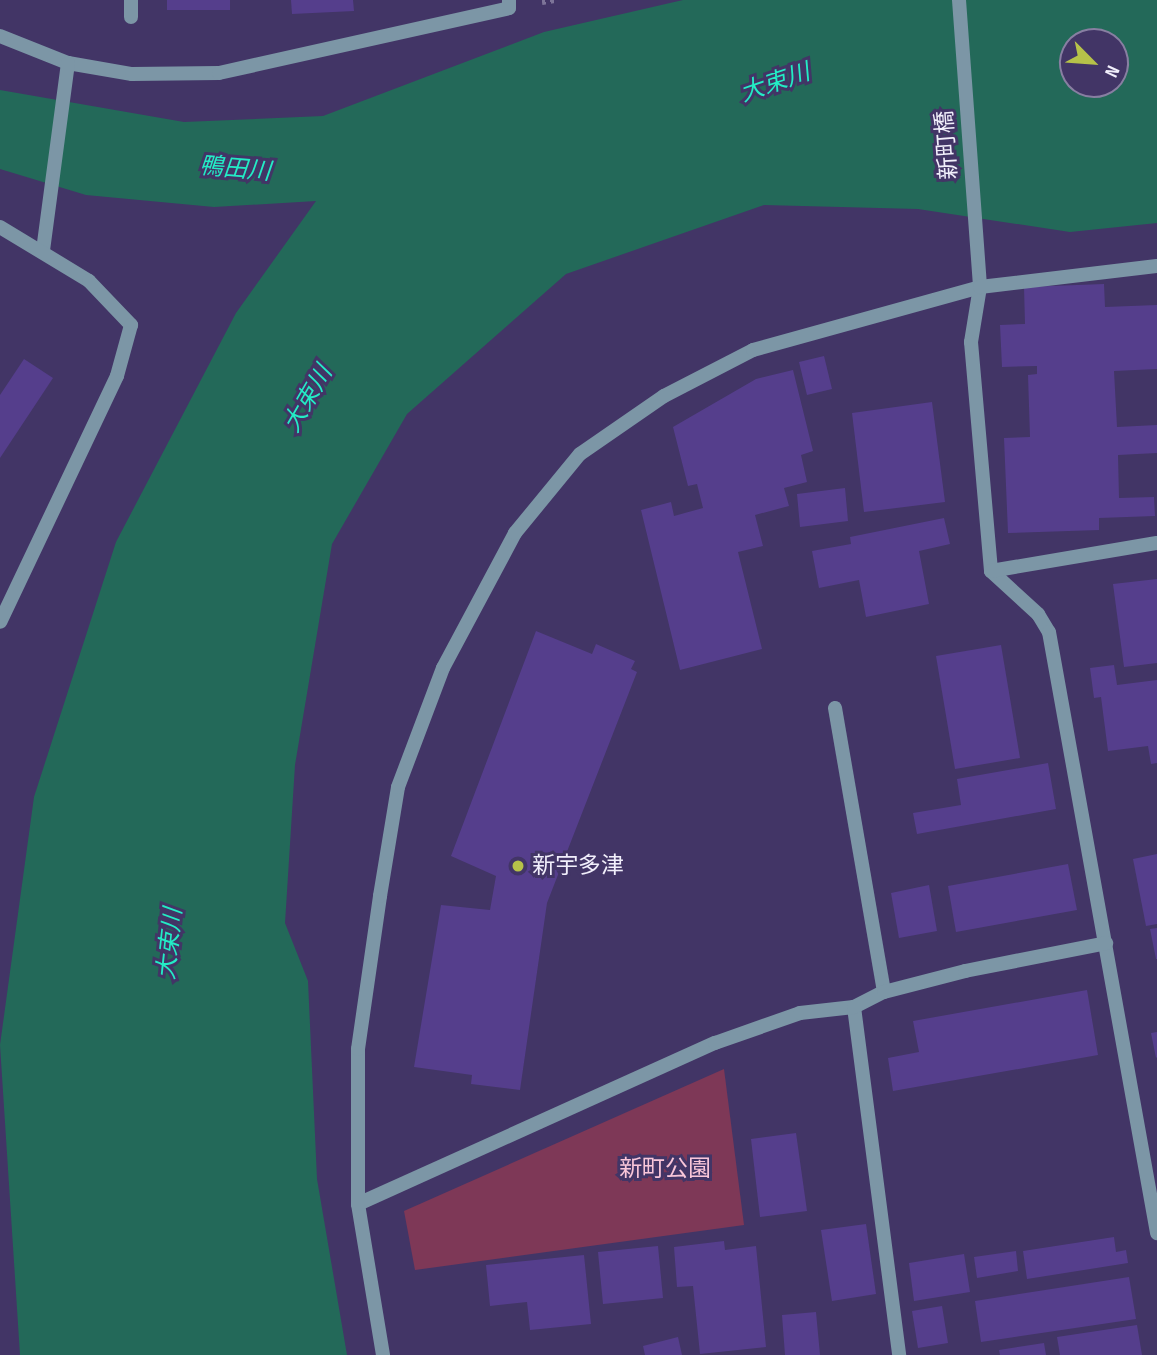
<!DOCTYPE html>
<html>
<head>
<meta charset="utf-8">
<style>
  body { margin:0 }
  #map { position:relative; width:1157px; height:1355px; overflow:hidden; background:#423566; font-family:"Sofia Sans Condensed","Noto Sans JP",sans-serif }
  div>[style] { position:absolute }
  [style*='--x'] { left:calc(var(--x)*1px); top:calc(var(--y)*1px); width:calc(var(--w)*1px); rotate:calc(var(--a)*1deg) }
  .green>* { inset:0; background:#7e3857 }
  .water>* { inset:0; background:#236959 }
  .building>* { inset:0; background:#553e8c }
  .path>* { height:4.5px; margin-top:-2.25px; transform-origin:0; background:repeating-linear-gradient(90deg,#7d7498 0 3.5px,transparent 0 8.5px) }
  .lane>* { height:14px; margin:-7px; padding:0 7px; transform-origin:7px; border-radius:7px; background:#7c96a6 }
  .street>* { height:14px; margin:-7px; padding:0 7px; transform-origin:7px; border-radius:7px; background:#7c96a6 }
  .dots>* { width:19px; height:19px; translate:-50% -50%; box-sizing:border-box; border:4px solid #423566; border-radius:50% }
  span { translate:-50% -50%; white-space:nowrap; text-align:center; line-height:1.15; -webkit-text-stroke:6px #423566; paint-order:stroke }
  .street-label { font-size:23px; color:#f1effb }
  .poi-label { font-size:23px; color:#f1effb }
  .left { translate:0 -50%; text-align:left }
  .park-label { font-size:23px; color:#f9c6d9 }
  .water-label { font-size:24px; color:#23ecc5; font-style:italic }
  .north { position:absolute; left:1059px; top:28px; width:70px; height:70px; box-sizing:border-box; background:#423566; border:2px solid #887fa2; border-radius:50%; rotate:115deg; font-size:19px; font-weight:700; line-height:28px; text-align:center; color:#f1effb }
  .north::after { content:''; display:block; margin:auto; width:24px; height:32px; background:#b6c249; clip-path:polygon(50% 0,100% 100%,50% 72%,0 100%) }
</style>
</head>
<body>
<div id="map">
  <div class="green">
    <i style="clip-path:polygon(724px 1069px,744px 1225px,415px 1270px,404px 1211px)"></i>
  </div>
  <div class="water">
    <i style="clip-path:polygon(evenodd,683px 0,1157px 0,1157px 223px,1070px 232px,918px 209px,764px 205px,566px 274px,407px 414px,332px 544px,295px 765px,285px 923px,308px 981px,317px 1179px,347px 1355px,20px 1355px,0 1045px,34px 797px,116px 542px,236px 313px,316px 201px,214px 207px,86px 195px,0 169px,0 90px,184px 122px,323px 116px,544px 32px,683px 0,1073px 42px,1115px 42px,1115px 84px,1073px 84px,1073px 42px)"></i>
  </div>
  <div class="building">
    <i style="clip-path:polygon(167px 0,230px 0,230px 10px,167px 10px)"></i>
    <i style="clip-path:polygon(291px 0,353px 0,354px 11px,292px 14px)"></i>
    <i style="clip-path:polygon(1104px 284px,1105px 307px,1157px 305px,1157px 369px,1114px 371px,1117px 427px,1157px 425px,1157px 453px,1118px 455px,1119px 498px,1154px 497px,1155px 516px,1099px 518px,1099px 530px,1008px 533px,1004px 438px,1030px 437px,1028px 375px,1037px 374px,1037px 366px,1002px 367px,1000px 325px,1025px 324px,1024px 287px)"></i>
    <i style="clip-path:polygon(824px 356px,832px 389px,807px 395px,799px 362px)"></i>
    <i style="clip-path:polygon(24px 359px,53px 378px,0 458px,0 395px)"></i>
    <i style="clip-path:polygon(793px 370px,813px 451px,801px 455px,807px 482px,784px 488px,789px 506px,755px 515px,763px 546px,738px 552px,762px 649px,680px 670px,641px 510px,671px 502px,674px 516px,703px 508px,697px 484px,688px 486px,673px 427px,756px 379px)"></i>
    <i style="clip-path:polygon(932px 402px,945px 502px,864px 512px,852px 413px)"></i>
    <i style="clip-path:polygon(845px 488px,848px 521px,800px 527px,797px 494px)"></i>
    <i style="clip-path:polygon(944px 518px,950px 544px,919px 551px,929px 604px,866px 617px,859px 580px,819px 588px,812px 551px,851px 544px,850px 537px)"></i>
    <i style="clip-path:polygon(1157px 579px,1157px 663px,1124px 667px,1113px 584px)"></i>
    <i style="clip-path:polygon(536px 631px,592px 654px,596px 644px,635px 661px,631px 669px,637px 672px,547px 903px,520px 1090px,471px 1084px,472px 1075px,414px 1067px,441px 905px,490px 910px,496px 876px,451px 856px)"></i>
    <i style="clip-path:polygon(1001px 645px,1020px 758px,955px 769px,936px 656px)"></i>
    <i style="clip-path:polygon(1114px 665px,1117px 685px,1157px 680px,1157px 763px,1151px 764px,1148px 746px,1108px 751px,1101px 697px,1094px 698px,1090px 668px)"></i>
    <i style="clip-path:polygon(1048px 763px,1056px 809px,917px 834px,913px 813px,961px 805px,957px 779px)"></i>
    <i style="clip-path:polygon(1157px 854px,1157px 924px,1146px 926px,1133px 859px)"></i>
    <i style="clip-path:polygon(1068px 864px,1077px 910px,956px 932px,948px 886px)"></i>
    <i style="clip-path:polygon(929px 885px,937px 931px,899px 938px,891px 893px)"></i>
    <i style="clip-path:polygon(1157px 928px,1157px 959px,1156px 959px,1150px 929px)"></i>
    <i style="clip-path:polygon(1087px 990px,1098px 1055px,893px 1091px,888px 1058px,919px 1052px,913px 1021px)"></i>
    <i style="clip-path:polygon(1157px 1032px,1157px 1057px,1156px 1058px,1151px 1033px)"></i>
    <i style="clip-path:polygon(796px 1133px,807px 1211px,760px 1217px,751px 1139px)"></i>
    <i style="clip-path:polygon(866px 1224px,876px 1294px,832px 1301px,821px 1230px)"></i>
    <i style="clip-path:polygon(1114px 1237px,1116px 1252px,1126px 1250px,1128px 1263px,1027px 1279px,1023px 1251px)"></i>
    <i style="clip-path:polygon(724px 1241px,725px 1250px,756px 1246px,766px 1347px,700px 1354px,693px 1286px,677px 1287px,674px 1247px)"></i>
    <i style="clip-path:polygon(658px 1246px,663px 1298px,603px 1304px,598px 1252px)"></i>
    <i style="clip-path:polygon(1016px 1251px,1018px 1271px,977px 1278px,974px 1257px)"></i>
    <i style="clip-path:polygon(964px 1254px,970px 1292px,914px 1301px,909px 1263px)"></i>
    <i style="clip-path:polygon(584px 1255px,591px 1324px,530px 1330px,527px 1302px,490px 1306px,486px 1265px)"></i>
    <i style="clip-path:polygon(1129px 1277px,1136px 1319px,981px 1342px,975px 1301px)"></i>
    <i style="clip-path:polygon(942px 1306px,948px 1343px,918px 1348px,912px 1311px)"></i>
    <i style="clip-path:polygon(816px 1312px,820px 1355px,785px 1355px,782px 1315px)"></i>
    <i style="clip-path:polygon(1137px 1325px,1142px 1355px,1060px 1355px,1057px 1337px)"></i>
    <i style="clip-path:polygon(678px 1337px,682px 1355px,645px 1355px,643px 1346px)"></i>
    <i style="clip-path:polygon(1044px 1343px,1046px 1355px,1000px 1355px,999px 1350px)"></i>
  </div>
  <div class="path">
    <i style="--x:542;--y:2;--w:13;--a:-9"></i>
  </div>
  <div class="lane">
    <i style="--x:131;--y:0;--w:17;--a:90"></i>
    <i style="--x:68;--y:63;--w:65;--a:9.8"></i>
    <i style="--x:132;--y:74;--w:87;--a:-0.7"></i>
    <i style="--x:219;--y:73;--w:297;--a:-12.6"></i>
    <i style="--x:509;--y:8;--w:8;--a:-90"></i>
    <i style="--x:854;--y:1007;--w:351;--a:82.6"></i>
  </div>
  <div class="street">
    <i style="--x:959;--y:0;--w:288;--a:85.8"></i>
    <i style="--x:980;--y:287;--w:56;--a:99.3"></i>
    <i style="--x:971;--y:342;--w:230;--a:85"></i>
    <i style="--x:991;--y:571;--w:64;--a:42.5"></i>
    <i style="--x:1038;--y:614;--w:21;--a:59"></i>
    <i style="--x:1049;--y:632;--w:611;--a:79.81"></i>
    <i style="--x:0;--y:36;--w:73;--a:21.7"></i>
    <i style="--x:68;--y:63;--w:189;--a:97.6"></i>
    <i style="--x:0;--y:227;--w:104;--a:31.2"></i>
    <i style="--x:89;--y:281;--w:61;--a:46.3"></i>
    <i style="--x:131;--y:325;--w:53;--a:105.4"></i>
    <i style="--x:117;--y:376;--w:272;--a:115.4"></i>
    <i style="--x:991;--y:571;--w:168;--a:-9.6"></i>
    <i style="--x:835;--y:708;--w:288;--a:80.2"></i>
    <i style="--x:358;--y:1204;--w:392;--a:-24.3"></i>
    <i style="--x:715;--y:1043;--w:90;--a:-19.4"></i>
    <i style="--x:800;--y:1013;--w:54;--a:-6.3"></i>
    <i style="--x:854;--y:1007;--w:34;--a:-27"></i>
    <i style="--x:884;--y:992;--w:84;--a:-14.5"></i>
    <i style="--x:965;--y:971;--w:144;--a:-11.2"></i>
    <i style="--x:383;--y:1355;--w:153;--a:-99.4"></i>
    <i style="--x:358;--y:1204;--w:155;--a:-90"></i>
    <i style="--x:358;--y:1049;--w:155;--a:-81.8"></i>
    <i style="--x:380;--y:896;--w:110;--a:-80.6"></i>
    <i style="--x:398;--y:787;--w:127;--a:-69.3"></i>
    <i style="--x:443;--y:668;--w:153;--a:-61.9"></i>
    <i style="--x:515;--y:533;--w:102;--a:-50.6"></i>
    <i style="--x:580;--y:454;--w:102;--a:-34.6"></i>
    <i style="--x:664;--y:396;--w:100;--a:-27.3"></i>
    <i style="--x:753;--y:350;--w:236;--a:-15.5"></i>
    <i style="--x:980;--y:287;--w:178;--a:-6.8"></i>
  </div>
  <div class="dots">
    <i style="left:518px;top:866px;background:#b6c249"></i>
  </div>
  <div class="street-label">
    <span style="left:947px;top:145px;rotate:-94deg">新町橋</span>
  </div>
  <div class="poi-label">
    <span class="left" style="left:532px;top:866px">新宇多津</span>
  </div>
  <div class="park-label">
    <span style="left:665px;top:1169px">新町公園</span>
  </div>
  <div class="water-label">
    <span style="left:775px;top:83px;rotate:-19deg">大束川</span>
    <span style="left:235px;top:169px;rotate:5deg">鴨田川</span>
    <span style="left:308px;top:399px;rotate:-60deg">大束川</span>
    <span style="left:170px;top:944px;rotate:-84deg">大束川</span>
  </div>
  <div class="north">N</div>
</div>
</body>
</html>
